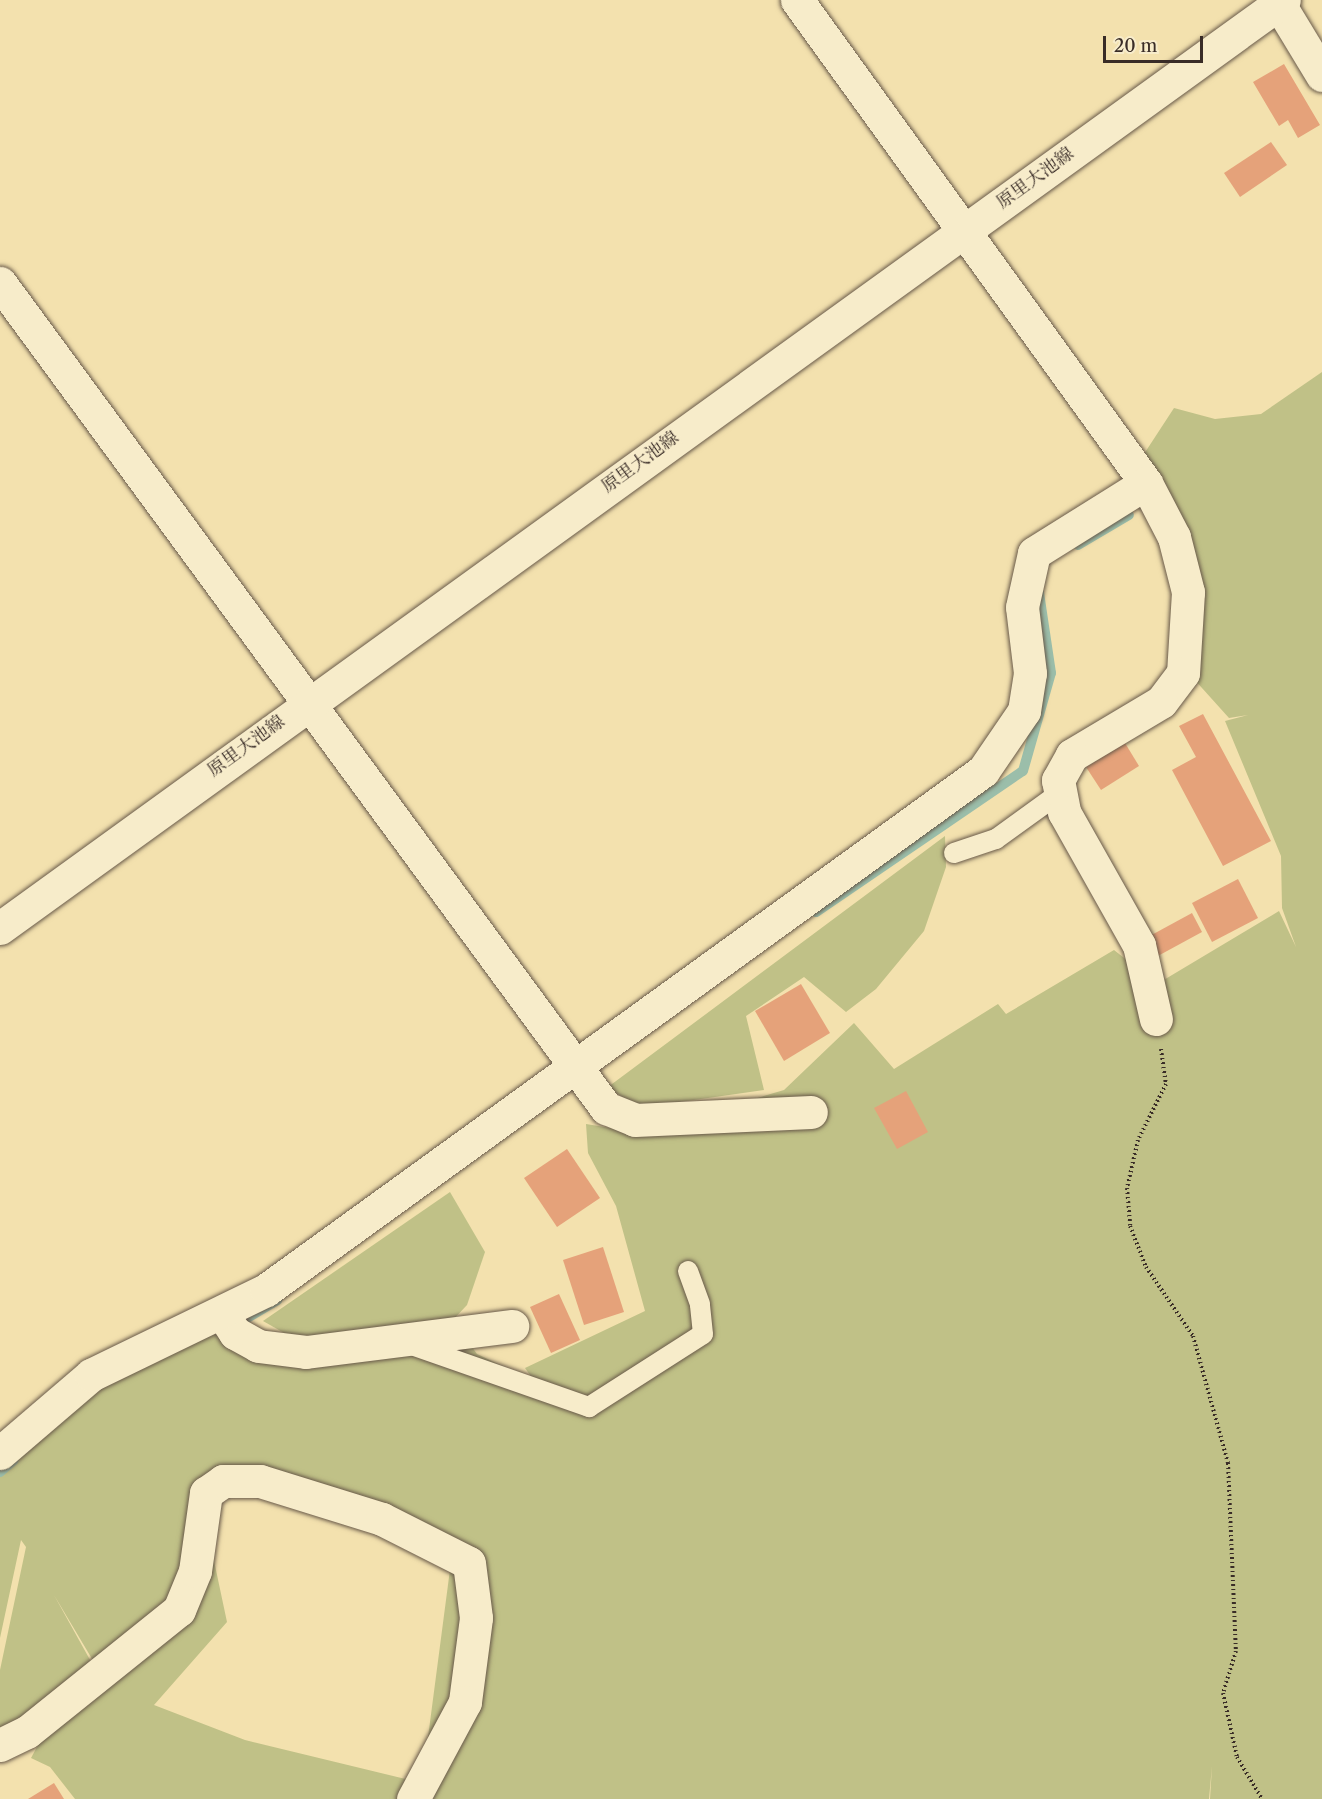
<!DOCTYPE html>
<html>
<head>
<meta charset="utf-8">
<style>
  body { margin:0 }
  #map { position:relative; width:1322px; height:1799px; overflow:hidden; background:#f3e1ae; font-family:"Libre Caslon Text","Noto Serif JP",serif }
  div>[style] { position:absolute }
  [style*='--x'] { left:calc(var(--x)*1px); top:calc(var(--y)*1px); width:calc(var(--w)*1px); rotate:calc(var(--a)*1deg) }
  .green>* { inset:0; background:#c0c187 }
  .stream>* { height:10px; margin:-5px; padding:0 5px; transform-origin:5px; border-radius:5px; background:#9bbeaa }
  .building>* { inset:0; background:#e5a27a }
  .path>* { height:4px; margin-top:-2px; transform-origin:0; background:repeating-linear-gradient(90deg,#392c27 0 1.5px,transparent 0 4.5px) }
  .roads { filter:drop-shadow(0 0 2px #685949) drop-shadow(0 0 2px #685949) }
  .lane>* { height:20px; margin:-10px; padding:0 10px; transform-origin:10px; border-radius:10px; background:#f7ecca }
  .street>* { height:33px; margin:-16.5px; padding:0 16.5px; transform-origin:16.5px; border-radius:16.5px; background:#f7ecca }
  .secondary>* { height:33px; margin:-16.5px; padding:0 16.5px; transform-origin:16.5px; border-radius:16.5px; background:#f7ecca }
  span { translate:-50% -50%; white-space:nowrap; text-align:center; line-height:1.15; -webkit-text-stroke:4.5px #f7ecca; paint-order:stroke }
  .street-label { font-size:18px; color:#392c27 }
  .scale { position:absolute; left:1103px; top:36px; width:100px; height:27px; box-sizing:border-box; border:3px solid #392c27; border-top:0; padding-left:8px; font-size:18px; line-height:21px; white-space:nowrap; color:#392c27; -webkit-text-stroke:4px #f7ecca; paint-order:stroke }
</style>
</head>
<body>
<div id="map">
  <div class="green">
    <i style="clip-path:polygon(evenodd,1322px 372px,1322px 1799px,1210px 1799px,1212px 1766px,1209px 1799px,75px 1799px,50px 1767px,31px 1758px,45px 1732px,101px 1674px,54px 1595px,99px 1676px,0 1743px,0 1670px,26px 1547px,21px 1540px,0 1638px,0 1453px,91px 1375px,220px 1323px,258px 1346px,461px 1332px,477px 1354px,526px 1377px,552px 1406px,525px 1368px,645px 1311px,616px 1206px,588px 1153px,586px 1124px,641px 1133px,784px 1090px,854px 1023px,894px 1069px,998px 1004px,1006px 1014px,1114px 950px,1157px 984px,1279px 911px,1296px 947px,1282px 908px,1281px 856px,1225px 721px,1248px 715px,1229px 718px,1184px 668px,1196px 617px,1142px 457px,1174px 408px,1215px 419px,1261px 414px,1322px 372px,223px 1481px,454px 1539px,422px 1783px,245px 1740px,154px 1705px,227px 1622px,199px 1490px,223px 1481px)"></i>
    <i style="clip-path:polygon(945px 836px,946px 867px,924px 931px,876px 989px,846px 1012px,804px 977px,746px 1016px,764px 1090px,638px 1108px,608px 1087px)"></i>
    <i style="clip-path:polygon(450px 1192px,485px 1252px,467px 1305px,451px 1322px,293px 1338px,263px 1321px)"></i>
  </div>
  <div class="stream">
    <i style="--x:1078;--y:545;--w:59;--a:-30.5"></i>
    <i style="--x:816;--y:912;--w:250;--a:-34.3"></i>
    <i style="--x:1023;--y:771;--w:102;--a:-74.1"></i>
    <i style="--x:1051;--y:673;--w:81;--a:-98.5"></i>
    <i style="--x:244;--y:1320;--w:39;--a:-31"></i>
    <i style="--x:0;--y:1472;--w:18;--a:-41"></i>
  </div>
  <div class="building">
    <i style="clip-path:polygon(1284px 64px,1320px 125px,1298px 138px,1288px 120px,1279px 126px,1253px 82px)"></i>
    <i style="clip-path:polygon(1271px 142px,1287px 165px,1240px 197px,1224px 173px)"></i>
    <i style="clip-path:polygon(1203px 714px,1271px 841px,1223px 866px,1172px 770px,1196px 757px,1179px 726px)"></i>
    <i style="clip-path:polygon(1125px 743px,1139px 766px,1101px 790px,1086px 767px)"></i>
    <i style="clip-path:polygon(1238px 879px,1258px 918px,1212px 942px,1192px 903px)"></i>
    <i style="clip-path:polygon(1192px 913px,1202px 932px,1156px 957px,1146px 938px)"></i>
    <i style="clip-path:polygon(801px 984px,830px 1033px,784px 1061px,755px 1011px)"></i>
    <i style="clip-path:polygon(906px 1091px,928px 1132px,897px 1149px,874px 1108px)"></i>
    <i style="clip-path:polygon(567px 1149px,600px 1198px,557px 1227px,524px 1178px)"></i>
    <i style="clip-path:polygon(603px 1247px,624px 1312px,584px 1325px,563px 1260px)"></i>
    <i style="clip-path:polygon(559px 1294px,580px 1340px,551px 1353px,530px 1307px)"></i>
    <i style="clip-path:polygon(54px 1783px,64px 1799px,28px 1799px)"></i>
  </div>
  <div class="path">
    <i style="--x:1161;--y:1049;--w:35;--a:82"></i>
    <i style="--x:1166;--y:1084;--w:63;--a:116.6"></i>
    <i style="--x:1138;--y:1140;--w:49;--a:102.9"></i>
    <i style="--x:1127;--y:1188;--w:38;--a:85"></i>
    <i style="--x:1130;--y:1226;--w:44;--a:68.7"></i>
    <i style="--x:1146;--y:1267;--w:83;--a:55.7"></i>
    <i style="--x:1193;--y:1336;--w:132;--a:74.6"></i>
    <i style="--x:1228;--y:1463;--w:188;--a:87.6"></i>
    <i style="--x:1236;--y:1651;--w:44;--a:107.2"></i>
    <i style="--x:1223;--y:1693;--w:66;--a:77.7"></i>
    <i style="--x:1237;--y:1757;--w:49;--a:59.2"></i>
  </div>
  <div class="roads">
    <div class="lane">
      <i style="--x:954;--y:853;--w:44;--a:-18.4"></i>
      <i style="--x:996;--y:839;--w:80;--a:-35.9"></i>
      <i style="--x:409;--y:1344;--w:191;--a:19.3"></i>
      <i style="--x:589;--y:1407;--w:135;--a:-32.6"></i>
      <i style="--x:703;--y:1334;--w:30;--a:-96"></i>
      <i style="--x:700;--y:1304;--w:35;--a:-110"></i>
    </div>
    <div class="street">
      <i style="--x:797;--y:0;--w:596;--a:54.15"></i>
      <i style="--x:1146;--y:483;--w:61;--a:62.6"></i>
      <i style="--x:1174;--y:537;--w:57;--a:75.7"></i>
      <i style="--x:1188;--y:592;--w:81;--a:93.5"></i>
      <i style="--x:1183;--y:673;--w:36;--a:127"></i>
      <i style="--x:1161;--y:702;--w:104;--a:149.2"></i>
      <i style="--x:1072;--y:755;--w:29;--a:119"></i>
      <i style="--x:1058;--y:780;--w:33;--a:79"></i>
      <i style="--x:1064;--y:812;--w:153;--a:60.6"></i>
      <i style="--x:1139;--y:945;--w:76;--a:77.1"></i>
      <i style="--x:1279;--y:4;--w:83;--a:58.8"></i>
      <i style="--x:0;--y:283;--w:1024;--a:53.7"></i>
      <i style="--x:606;--y:1108;--w:31;--a:22"></i>
      <i style="--x:635;--y:1120;--w:176;--a:-2.6"></i>
      <i style="--x:222;--y:1313;--w:24;--a:57"></i>
      <i style="--x:235;--y:1333;--w:26;--a:29"></i>
      <i style="--x:258;--y:1346;--w:48;--a:7.1"></i>
      <i style="--x:306;--y:1352;--w:208;--a:-7.2"></i>
      <i style="--x:0;--y:1453;--w:120;--a:-40.6"></i>
      <i style="--x:91;--y:1375;--w:195;--a:-25.9"></i>
      <i style="--x:266;--y:1290;--w:885;--a:-35.9"></i>
      <i style="--x:983;--y:771;--w:73;--a:-55.7"></i>
      <i style="--x:1024;--y:711;--w:38;--a:-81"></i>
      <i style="--x:1030;--y:673;--w:66;--a:-96.9"></i>
      <i style="--x:1022;--y:607;--w:55;--a:-77.5"></i>
      <i style="--x:1034;--y:553;--w:132;--a:-32"></i>
      <i style="--x:0;--y:1745;--w:30;--a:-26"></i>
      <i style="--x:27;--y:1732;--w:195;--a:-38.8"></i>
      <i style="--x:179;--y:1610;--w:42;--a:-67.7"></i>
      <i style="--x:195;--y:1571;--w:79;--a:-82"></i>
      <i style="--x:206;--y:1493;--w:21;--a:-35"></i>
      <i style="--x:223;--y:1481;--w:37;--a:0"></i>
      <i style="--x:260;--y:1481;--w:128;--a:17.3"></i>
      <i style="--x:382;--y:1519;--w:97;--a:26.8"></i>
      <i style="--x:469;--y:1563;--w:55;--a:82.7"></i>
      <i style="--x:476;--y:1618;--w:85;--a:97.5"></i>
      <i style="--x:465;--y:1702;--w:110;--a:118.2"></i>
    </div>
    <div class="secondary">
      <i style="--x:0;--y:928;--w:1584;--a:-35.86"></i>
    </div>
  </div>
  <div class="street-label">
    <span style="left:1035px;top:178px;rotate:-36deg">原里大池線</span>
    <span style="left:640px;top:462px;rotate:-36deg">原里大池線</span>
    <span style="left:246px;top:746px;rotate:-36deg">原里大池線</span>
  </div>
  <div class="scale">20 m</div>
</div>
</body>
</html>
